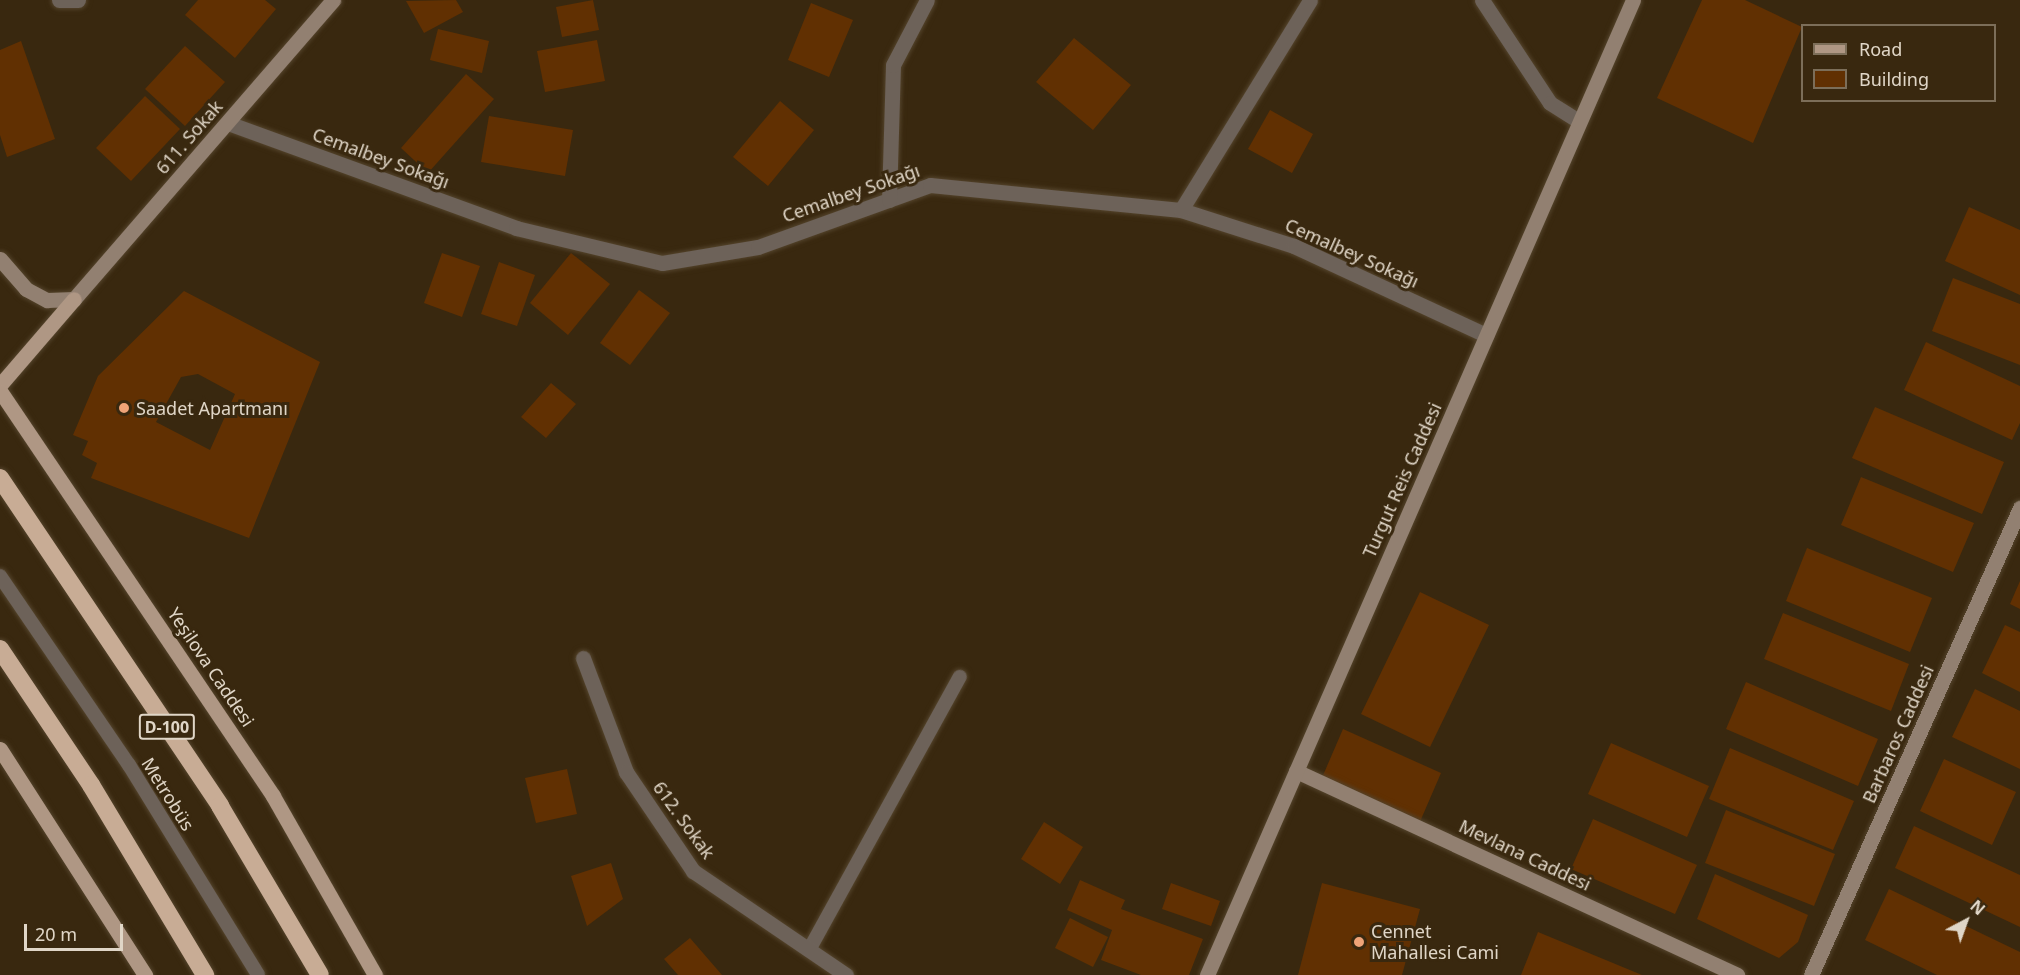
<!DOCTYPE html>
<html>
<head>
<meta charset="utf-8">
<style>
  body { margin:0 }
  #map { position:relative; width:2020px; height:975px; overflow:hidden; background:#39280f; font-family:"Noto Sans",sans-serif }
  div>[style] { position:absolute }
  [style*='--x'] { left:calc(var(--x)*1px); top:calc(var(--y)*1px); width:calc(var(--w)*1px); rotate:calc(var(--a)*1deg) }
  .building>* { inset:0; background:#613002 }
  .roads { filter:drop-shadow(0 0 2px #54442c) drop-shadow(0 0 2px #54442c) }
  .lane>* { height:14px; margin:-7px; padding:0 7px; transform-origin:7px; border-radius:7px; background:#6d6259 }
  .street>* { height:15px; margin:-7.5px; padding:0 7.5px; transform-origin:7.5px; border-radius:7.5px; background:#6d6259 }
  .secondary>* { height:15px; margin:-7.5px; padding:0 7.5px; transform-origin:7.5px; border-radius:7.5px; background:#928071 }
  .primary>* { height:15px; margin:-7.5px; padding:0 7.5px; transform-origin:7.5px; border-radius:7.5px; background:#af9784 }
  .highway>* { height:18px; margin:-9px; padding:0 9px; transform-origin:9px; border-radius:9px; background:#c8ac95 }
  .dots>* { width:16px; height:16px; translate:-50% -50%; box-sizing:border-box; border:3px solid #39280f; border-radius:50% }
  span { translate:-50% -50%; white-space:nowrap; text-align:center; line-height:1.15; -webkit-text-stroke:6px #39280f; paint-order:stroke }
  .shield-label span { padding:2px 4px; background:#39280f; border:2px solid; border-radius:4px; -webkit-text-stroke-width:0 }
  .shield-label { font-size:16px; color:#e0d6c7; font-weight:700 }
  .street-label { font-size:18px; color:#e0d6c7 }
  .poi-label { font-size:18px; color:#e0d6c7 }
  .left { translate:0 -50%; text-align:left }
  .legend { position:absolute; left:1801px; top:24px; width:195px; height:78px; box-sizing:border-box; background:#39280f; border:2px solid #7c6e59; margin:0; padding:8px 10px; list-style:none; font-size:18px; color:#e0d6c7 }
  .legend li { display:flex; align-items:center; gap:12px; height:30px }
  .legend b { width:30px; border:2px solid #7c6e59 }
  .north { position:absolute; left:1936px; top:891px; width:60px; height:60px; -webkit-text-stroke:4px #39280f; paint-order:stroke; rotate:41deg; font-size:16px; font-weight:700; line-height:24px; text-align:center; color:#e0d6c7 }
  .north::after { content:''; display:block; margin:auto; width:21px; height:27px; background:#e0d6c7; clip-path:polygon(50% 0,100% 100%,50% 72%,0 100%) }
  .scale { position:absolute; left:24px; top:924px; width:99px; height:27px; box-sizing:border-box; border:3px solid #e0d6c7; border-top:0; padding-left:8px; font-size:18px; line-height:21px; white-space:nowrap; color:#e0d6c7; -webkit-text-stroke:4px #39280f; paint-order:stroke }
</style>
</head>
<body>
<div id="map">
  <div class="building">
    <i style="clip-path:polygon(198px 0,265px 0,276px 9px,235px 58px,185px 15px)"></i>
    <i style="clip-path:polygon(456px 0,463px 12px,424px 33px,406px 1px)"></i>
    <i style="clip-path:polygon(593px 0,599px 30px,562px 37px,556px 7px)"></i>
    <i style="clip-path:polygon(1702px 0,1745px 0,1802px 27px,1753px 143px,1657px 98px)"></i>
    <i style="clip-path:polygon(811px 3px,853px 20px,829px 77px,788px 60px)"></i>
    <i style="clip-path:polygon(438px 29px,489px 41px,482px 73px,430px 60px)"></i>
    <i style="clip-path:polygon(1074px 38px,1131px 85px,1093px 130px,1036px 82px)"></i>
    <i style="clip-path:polygon(597px 40px,605px 81px,545px 92px,537px 51px)"></i>
    <i style="clip-path:polygon(21px 41px,55px 139px,7px 157px,0 135px,0 50px)"></i>
    <i style="clip-path:polygon(185px 46px,225px 82px,185px 126px,145px 89px)"></i>
    <i style="clip-path:polygon(466px 74px,494px 99px,428px 173px,401px 148px)"></i>
    <i style="clip-path:polygon(145px 96px,180px 129px,131px 181px,96px 148px)"></i>
    <i style="clip-path:polygon(780px 101px,814px 130px,768px 186px,733px 157px)"></i>
    <i style="clip-path:polygon(1270px 110px,1313px 134px,1292px 173px,1248px 149px)"></i>
    <i style="clip-path:polygon(489px 116px,573px 130px,565px 176px,481px 162px)"></i>
    <i style="clip-path:polygon(1969px 207px,2020px 230px,2020px 295px,1945px 261px)"></i>
    <i style="clip-path:polygon(442px 253px,480px 266px,462px 317px,424px 303px)"></i>
    <i style="clip-path:polygon(571px 253px,610px 284px,568px 335px,530px 303px)"></i>
    <i style="clip-path:polygon(499px 262px,535px 275px,517px 326px,481px 314px)"></i>
    <i style="clip-path:polygon(1953px 278px,2020px 304px,2020px 365px,1932px 331px)"></i>
    <i style="clip-path:polygon(639px 290px,670px 313px,630px 365px,600px 343px)"></i>
    <i style="clip-path:polygon(evenodd,184px 291px,320px 362px,249px 538px,91px 478px,97px 463px,82px 455px,88px 441px,73px 435px,98px 376px,184px 291px,198px 374px,235px 394px,210px 450px,156px 422px,181px 377px,198px 374px)"></i>
    <i style="clip-path:polygon(1926px 342px,2020px 386px,2020px 423px,2012px 440px,1904px 390px)"></i>
    <i style="clip-path:polygon(551px 383px,576px 404px,546px 438px,521px 417px)"></i>
    <i style="clip-path:polygon(1875px 407px,2004px 462px,1982px 514px,1852px 458px)"></i>
    <i style="clip-path:polygon(1861px 477px,1974px 523px,1953px 572px,1841px 525px)"></i>
    <i style="clip-path:polygon(1807px 548px,1932px 598px,1910px 652px,1786px 601px)"></i>
    <i style="clip-path:polygon(2020px 581px,2020px 609px,2010px 604px)"></i>
    <i style="clip-path:polygon(1420px 592px,1489px 625px,1430px 747px,1361px 714px)"></i>
    <i style="clip-path:polygon(1783px 613px,1909px 664px,1891px 711px,1764px 659px)"></i>
    <i style="clip-path:polygon(2005px 625px,2020px 632px,2020px 692px,1982px 673px)"></i>
    <i style="clip-path:polygon(1746px 682px,1878px 739px,1858px 786px,1726px 729px)"></i>
    <i style="clip-path:polygon(1975px 689px,2020px 711px,2020px 769px,1952px 737px)"></i>
    <i style="clip-path:polygon(1343px 729px,1441px 773px,1419px 824px,1321px 780px)"></i>
    <i style="clip-path:polygon(1611px 743px,1709px 786px,1687px 837px,1588px 794px)"></i>
    <i style="clip-path:polygon(1730px 748px,1854px 801px,1833px 850px,1709px 799px)"></i>
    <i style="clip-path:polygon(1944px 759px,2016px 792px,1992px 845px,1920px 811px)"></i>
    <i style="clip-path:polygon(567px 769px,577px 814px,536px 823px,525px 778px)"></i>
    <i style="clip-path:polygon(1726px 810px,1835px 854px,1814px 906px,1705px 863px)"></i>
    <i style="clip-path:polygon(1593px 819px,1697px 865px,1675px 914px,1571px 869px)"></i>
    <i style="clip-path:polygon(1044px 822px,1083px 847px,1060px 884px,1021px 859px)"></i>
    <i style="clip-path:polygon(1914px 826px,2020px 875px,2020px 927px,1895px 868px)"></i>
    <i style="clip-path:polygon(611px 863px,623px 899px,587px 926px,571px 876px)"></i>
    <i style="clip-path:polygon(1715px 874px,1808px 915px,1798px 942px,1779px 958px,1697px 919px)"></i>
    <i style="clip-path:polygon(1080px 880px,1125px 900px,1121px 909px,1203px 939px,1189px 975px,1141px 975px,1101px 960px,1112px 930px,1067px 910px)"></i>
    <i style="clip-path:polygon(1171px 883px,1220px 901px,1211px 926px,1162px 909px)"></i>
    <i style="clip-path:polygon(1322px 883px,1420px 909px,1402px 975px,1298px 975px)"></i>
    <i style="clip-path:polygon(1889px 889px,2020px 952px,2020px 975px,1937px 975px,1865px 940px)"></i>
    <i style="clip-path:polygon(1070px 918px,1108px 937px,1093px 967px,1055px 948px)"></i>
    <i style="clip-path:polygon(1538px 932px,1642px 975px,1521px 975px)"></i>
    <i style="clip-path:polygon(690px 938px,722px 975px,678px 975px,664px 959px)"></i>
  </div>
  <div class="roads">
    <div class="lane">
      <i style="--x:0;--y:576;--w:229;--a:55.7"></i>
      <i style="--x:129;--y:765;--w:246;--a:58.4"></i>
      <i style="--x:809;--y:950;--w:312;--a:-61.1"></i>
    </div>
    <div class="street">
      <i style="--x:59;--y:0;--w:19;--a:0"></i>
      <i style="--x:1482;--y:0;--w:123;--a:56.6"></i>
      <i style="--x:1550;--y:103;--w:34;--a:32"></i>
      <i style="--x:228;--y:123;--w:307;--a:20"></i>
      <i style="--x:516;--y:228;--w:150;--a:13.5"></i>
      <i style="--x:662;--y:263;--w:97;--a:-9.5"></i>
      <i style="--x:758;--y:247;--w:183;--a:-19.8"></i>
      <i style="--x:930;--y:185;--w:252;--a:5.7"></i>
      <i style="--x:1181;--y:210;--w:119;--a:17.7"></i>
      <i style="--x:1294;--y:246;--w:212;--a:24.9"></i>
      <i style="--x:889;--y:200;--w:135;--a:-88.3"></i>
      <i style="--x:893;--y:65;--w:73;--a:-62.4"></i>
      <i style="--x:1181;--y:210;--w:246;--a:-58.4"></i>
      <i style="--x:583;--y:658;--w:122;--a:69.3"></i>
      <i style="--x:626;--y:772;--w:120;--a:55.9"></i>
      <i style="--x:693;--y:871;--w:185;--a:34.2"></i>
    </div>
    <div class="secondary">
      <i style="--x:0;--y:259;--w:40;--a:49"></i>
      <i style="--x:26;--y:289;--w:24;--a:28"></i>
      <i style="--x:47;--y:300;--w:27;--a:-2"></i>
      <i style="--x:74;--y:299;--w:396;--a:-49.1"></i>
      <i style="--x:1296;--y:771;--w:486;--a:24.8"></i>
      <i style="--x:1207;--y:975;--w:1064;--a:-66.4"></i>
      <i style="--x:1811;--y:975;--w:512;--a:-65.89"></i>
    </div>
    <div class="primary">
      <i style="--x:0;--y:385;--w:113;--a:-49.3"></i>
      <i style="--x:0;--y:391;--w:488;--a:56"></i>
      <i style="--x:273;--y:796;--w:206;--a:60.3"></i>
      <i style="--x:0;--y:749;--w:269;--a:57.3"></i>
    </div>
    <div class="highway">
      <i style="--x:0;--y:478;--w:395;--a:56.1"></i>
      <i style="--x:220;--y:806;--w:196;--a:59.4"></i>
      <i style="--x:0;--y:649;--w:164;--a:56.2"></i>
      <i style="--x:91;--y:785;--w:222;--a:59"></i>
    </div>
  </div>
  <div class="dots">
    <i style="left:124px;top:408px;background:#efa377"></i>
    <i style="left:1359px;top:942px;background:#efa377"></i>
  </div>
  <div class="shield-label">
    <span style="left:167px;top:727px">D-100</span>
  </div>
  <div class="street-label">
    <span style="left:189px;top:137px;rotate:-49deg">611. Sokak</span>
    <span style="left:381px;top:158px;rotate:20deg">Cemalbey Sokağı</span>
    <span style="left:851px;top:193px;rotate:-19deg">Cemalbey Sokağı</span>
    <span style="left:1352px;top:253px;rotate:24deg">Cemalbey Sokağı</span>
    <span style="left:1402px;top:480px;rotate:-66deg">Turgut Reis Caddesi</span>
    <span style="left:211px;top:667px;rotate:56deg">Yeşilova Caddesi</span>
    <span style="left:1898px;top:734px;rotate:-66deg">Barbaros Caddesi</span>
    <span style="left:168px;top:794px;rotate:58deg">Metrobüs</span>
    <span style="left:684px;top:820px;rotate:54deg">612. Sokak</span>
    <span style="left:1525px;top:855px;rotate:25deg">Mevlana Caddesi</span>
  </div>
  <div class="poi-label">
    <span class="left" style="left:136px;top:408px">Saadet Apartmanı</span>
    <span class="left" style="left:1371px;top:942px">Cennet<br>Mahallesi Cami</span>
  </div>
  <ul class="legend">
  <li><b style="height:8px;background:#af9784"></b>Road</li>
  <li><b style="height:16px;background:#613002"></b>Building</li>
  </ul>
  <div class="north">N</div>
  <div class="scale">20 m</div>
</div>
</body>
</html>
